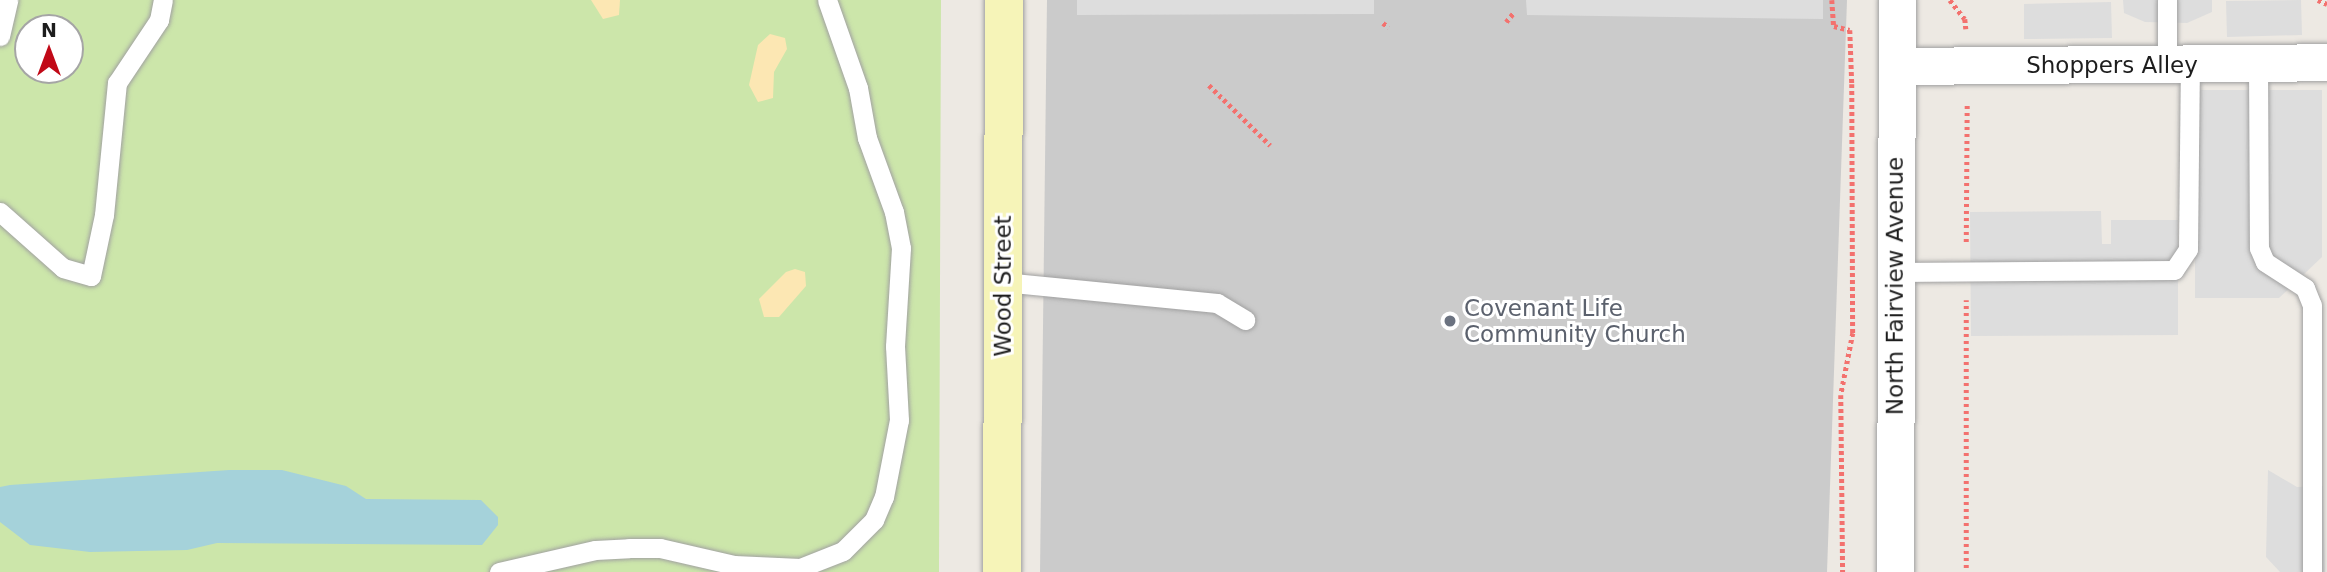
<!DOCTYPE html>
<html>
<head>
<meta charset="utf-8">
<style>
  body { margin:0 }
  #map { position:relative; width:2327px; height:572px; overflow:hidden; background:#ede9e3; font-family:"DejaVu Sans",sans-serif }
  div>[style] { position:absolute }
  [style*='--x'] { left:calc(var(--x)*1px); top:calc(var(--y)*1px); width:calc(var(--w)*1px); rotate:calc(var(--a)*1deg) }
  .religious>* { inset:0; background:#cbcbcb }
  .grass>* { inset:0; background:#cce6aa }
  .sand>* { inset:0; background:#fce7b3 }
  .parking>* { inset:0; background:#ddd }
  .water>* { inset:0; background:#a5d2da }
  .path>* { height:4.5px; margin-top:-2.25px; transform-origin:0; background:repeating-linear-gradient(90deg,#f3716e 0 3.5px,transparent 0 7px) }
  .roads { filter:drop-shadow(0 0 2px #a1a1a1) drop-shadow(0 0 2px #a1a1a1) }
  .lane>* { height:19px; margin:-9.5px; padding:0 9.5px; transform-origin:9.5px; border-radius:9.5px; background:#fff }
  .street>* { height:37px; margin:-18.5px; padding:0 18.5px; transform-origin:18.5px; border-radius:18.5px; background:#fff }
  .secondary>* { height:38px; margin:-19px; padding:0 19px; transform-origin:19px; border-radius:19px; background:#f6f4b8 }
  .dots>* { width:19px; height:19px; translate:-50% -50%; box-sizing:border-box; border:4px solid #fff; border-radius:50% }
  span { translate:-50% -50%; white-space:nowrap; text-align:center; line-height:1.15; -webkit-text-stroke:6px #fff; paint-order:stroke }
  .street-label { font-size:23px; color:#1d1d1d }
  .worship-label { font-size:23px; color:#5b616d }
  .left { translate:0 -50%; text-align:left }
  .north { position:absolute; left:14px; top:14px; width:70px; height:70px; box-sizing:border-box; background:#fff; border:2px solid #a5a5a5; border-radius:50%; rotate:0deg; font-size:19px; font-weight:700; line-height:28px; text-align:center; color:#1d1d1d }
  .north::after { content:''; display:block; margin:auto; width:24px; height:32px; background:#c10917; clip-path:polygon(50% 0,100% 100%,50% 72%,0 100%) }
</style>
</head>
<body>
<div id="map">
  <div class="religious">
    <i style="clip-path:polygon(1047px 0,1847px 0,1827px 572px,1040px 572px)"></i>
  </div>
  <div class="grass">
    <i style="clip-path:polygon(evenodd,0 0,941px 0,939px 572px,0 572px,0 0,28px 28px,70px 28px,70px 70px,28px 70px,28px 28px)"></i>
  </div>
  <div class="sand">
    <i style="clip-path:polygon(591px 0,620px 0,619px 15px,603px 19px)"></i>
    <i style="clip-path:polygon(770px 34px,785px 38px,787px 49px,774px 72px,773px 98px,758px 102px,749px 85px,758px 45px)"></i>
    <i style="clip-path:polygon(795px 269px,805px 272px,806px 286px,779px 317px,764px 317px,759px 299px,786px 272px)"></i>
  </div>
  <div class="parking">
    <i style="clip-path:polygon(1077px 0,1374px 0,1374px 14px,1077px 15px)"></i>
    <i style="clip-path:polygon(1526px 0,1823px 0,1823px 19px,1527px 15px)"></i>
    <i style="clip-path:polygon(2123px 0,2212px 0,2212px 12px,2187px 23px,2145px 22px,2124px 13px)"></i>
    <i style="clip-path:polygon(2301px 0,2302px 35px,2227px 37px,2226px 1px)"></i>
    <i style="clip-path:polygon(2111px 2px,2112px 38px,2024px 39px,2024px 4px)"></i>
    <i style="clip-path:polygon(2195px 90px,2322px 90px,2322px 257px,2279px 298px,2195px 298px)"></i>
    <i style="clip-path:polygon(2101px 211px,2102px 244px,2111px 244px,2111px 220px,2178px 220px,2178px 335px,1971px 336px,1970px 212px)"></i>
    <i style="clip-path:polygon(2268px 470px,2297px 487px,2323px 486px,2325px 572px,2280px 572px,2266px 557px)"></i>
  </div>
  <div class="water">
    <i style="clip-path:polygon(229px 470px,282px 470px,346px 486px,366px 499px,481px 500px,498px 517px,498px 525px,482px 545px,217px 543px,187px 550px,90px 552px,30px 545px,0 522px,0 487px,10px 485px)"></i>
  </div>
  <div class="path">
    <i style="--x:1832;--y:0;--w:26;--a:86"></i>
    <i style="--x:1834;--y:26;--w:16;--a:14"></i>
    <i style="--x:1850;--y:30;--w:54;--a:87.9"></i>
    <i style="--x:1852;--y:84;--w:249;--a:89.8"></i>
    <i style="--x:1853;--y:333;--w:63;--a:101"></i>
    <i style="--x:1841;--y:395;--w:177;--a:89.4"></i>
    <i style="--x:1950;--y:0;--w:24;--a:52"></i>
    <i style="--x:1965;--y:19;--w:10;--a:84"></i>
    <i style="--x:2318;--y:0;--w:10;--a:24"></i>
    <i style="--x:1506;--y:22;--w:13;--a:-51"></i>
    <i style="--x:1383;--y:23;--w:7;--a:34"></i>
    <i style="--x:1209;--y:85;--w:86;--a:44.5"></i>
    <i style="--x:1966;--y:242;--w:138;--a:-89.6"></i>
    <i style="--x:1966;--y:568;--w:268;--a:-90"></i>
  </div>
  <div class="roads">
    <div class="lane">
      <i style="--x:2167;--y:0;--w:64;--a:90"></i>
      <i style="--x:0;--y:36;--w:37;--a:-77"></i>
      <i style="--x:2258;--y:64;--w:184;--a:89.7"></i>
      <i style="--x:2259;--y:248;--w:15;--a:67"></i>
      <i style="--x:2265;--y:262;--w:48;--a:33"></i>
      <i style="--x:2305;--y:288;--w:18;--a:68"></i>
      <i style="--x:2312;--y:305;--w:267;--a:90"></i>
      <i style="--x:0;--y:212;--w:84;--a:41.6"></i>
      <i style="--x:63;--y:268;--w:29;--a:16"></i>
      <i style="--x:91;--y:276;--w:62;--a:-78"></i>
      <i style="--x:104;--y:215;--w:133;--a:-84.4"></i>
      <i style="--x:117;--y:83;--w:76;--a:-56.3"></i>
      <i style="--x:159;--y:20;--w:20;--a:-79"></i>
      <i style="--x:1894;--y:272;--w:280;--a:-0.4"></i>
      <i style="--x:2174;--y:270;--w:25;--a:-56"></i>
      <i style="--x:2188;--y:249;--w:185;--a:-89.4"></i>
      <i style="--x:1003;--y:282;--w:215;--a:5.6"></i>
      <i style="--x:1217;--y:303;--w:33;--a:31"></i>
      <i style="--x:499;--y:572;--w:98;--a:-12.9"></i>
      <i style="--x:595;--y:550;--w:34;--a:-3"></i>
      <i style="--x:629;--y:548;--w:31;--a:0"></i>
      <i style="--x:660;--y:548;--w:76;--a:12.9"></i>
      <i style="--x:734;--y:565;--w:66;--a:2.6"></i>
      <i style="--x:800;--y:568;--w:46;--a:-21.6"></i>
      <i style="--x:843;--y:551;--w:44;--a:-45"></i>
      <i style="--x:874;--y:520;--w:25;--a:-67"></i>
      <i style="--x:884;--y:497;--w:78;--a:-79"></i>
      <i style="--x:899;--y:420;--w:74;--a:-93.1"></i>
      <i style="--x:895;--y:346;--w:98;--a:-86.5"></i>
      <i style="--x:901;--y:248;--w:37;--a:-101"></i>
      <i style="--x:894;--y:212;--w:79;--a:-110"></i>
      <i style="--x:867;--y:138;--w:51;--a:-100.2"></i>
      <i style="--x:858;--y:88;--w:93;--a:-109.4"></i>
    </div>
    <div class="street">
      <i style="--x:1897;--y:66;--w:430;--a:-0.5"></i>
      <i style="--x:1895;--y:572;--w:572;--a:-89.8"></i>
    </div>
    <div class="secondary">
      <i style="--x:1002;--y:572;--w:572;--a:-89.8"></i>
    </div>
  </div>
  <div class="dots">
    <i style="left:1450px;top:321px;background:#6b7280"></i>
  </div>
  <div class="street-label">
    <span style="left:2112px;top:65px">Shoppers Alley</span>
    <span style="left:1003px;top:286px;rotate:-90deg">Wood Street</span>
    <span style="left:1895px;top:286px;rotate:-90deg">North Fairview Avenue</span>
  </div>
  <div class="worship-label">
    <span class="left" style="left:1464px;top:321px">Covenant Life<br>Community Church</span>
  </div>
  <div class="north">N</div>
</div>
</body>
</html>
